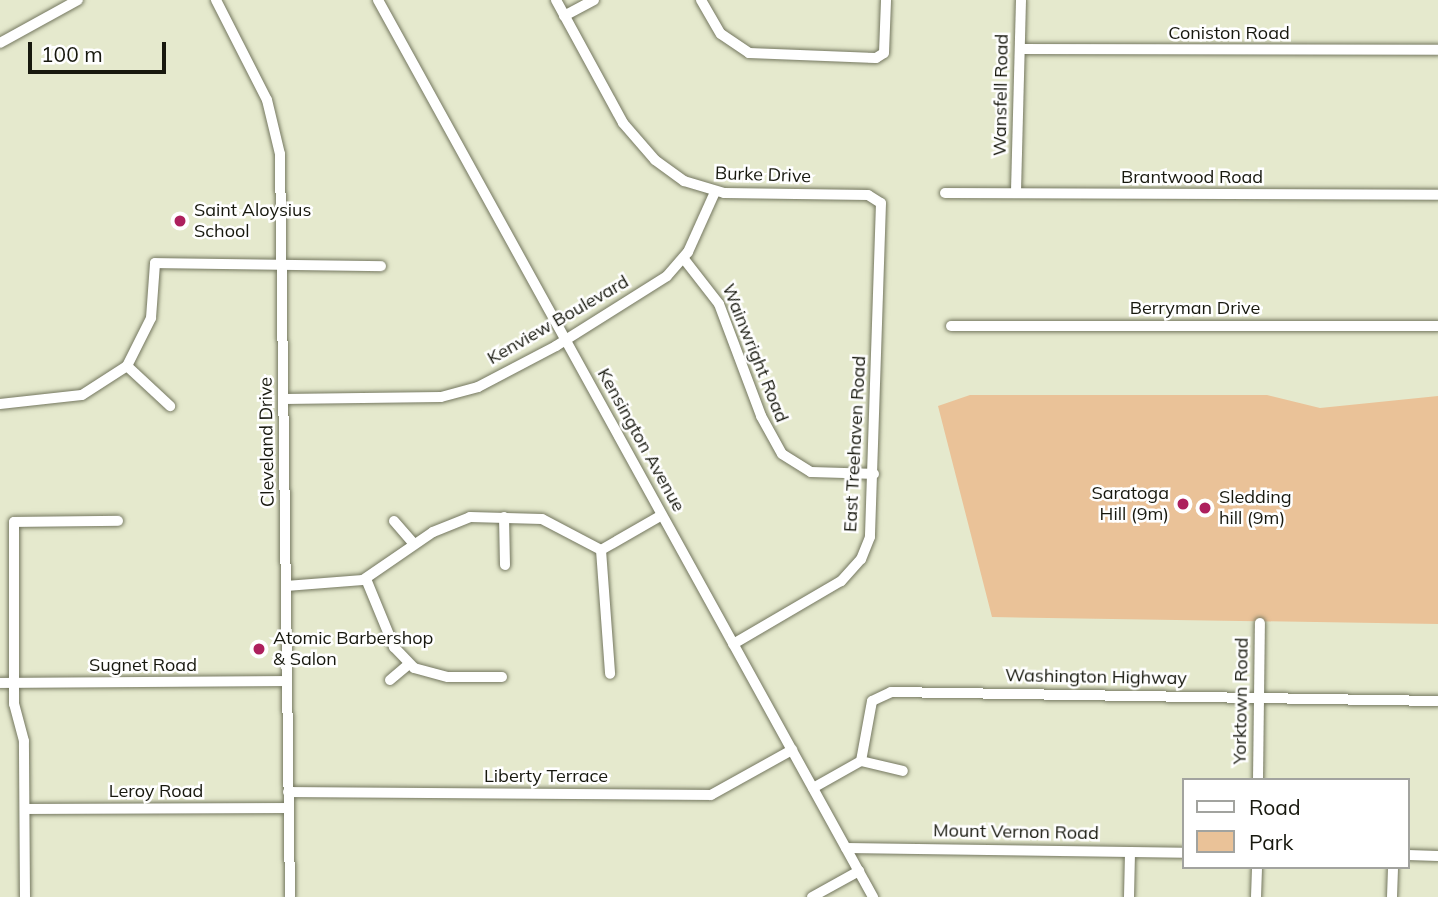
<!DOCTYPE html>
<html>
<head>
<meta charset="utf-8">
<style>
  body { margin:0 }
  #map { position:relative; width:1438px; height:897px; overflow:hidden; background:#e5e9cd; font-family:Mulish,sans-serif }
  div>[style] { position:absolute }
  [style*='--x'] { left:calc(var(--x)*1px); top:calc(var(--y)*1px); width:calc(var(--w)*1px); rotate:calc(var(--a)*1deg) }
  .green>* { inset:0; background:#eac298 }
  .roads { filter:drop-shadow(0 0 2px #74775f) drop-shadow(0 0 2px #74775f) }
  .minor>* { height:10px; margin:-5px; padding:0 5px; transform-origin:5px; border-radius:5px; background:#fff }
  .dots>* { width:19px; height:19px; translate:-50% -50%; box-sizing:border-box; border:4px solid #fff; border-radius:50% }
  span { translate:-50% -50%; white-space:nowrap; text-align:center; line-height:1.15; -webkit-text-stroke:5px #fff; paint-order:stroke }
  .street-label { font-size:18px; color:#17180e }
  .poi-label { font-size:18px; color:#17180e }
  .left { translate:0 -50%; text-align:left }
  .right { translate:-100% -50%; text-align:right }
  .legend { position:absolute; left:1182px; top:778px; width:228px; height:91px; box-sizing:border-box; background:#fff; border:2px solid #a2a39f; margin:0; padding:9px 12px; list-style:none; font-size:21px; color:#17180e }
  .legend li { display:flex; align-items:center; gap:14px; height:35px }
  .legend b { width:35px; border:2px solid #a2a39f }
  .scale { position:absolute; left:28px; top:42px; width:138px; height:32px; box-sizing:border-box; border:4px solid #17180e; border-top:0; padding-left:9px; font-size:21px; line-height:24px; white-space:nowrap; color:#17180e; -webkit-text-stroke:5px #fff; paint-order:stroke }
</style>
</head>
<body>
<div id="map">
  <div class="green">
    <i style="clip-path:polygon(970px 395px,1267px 395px,1320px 408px,1438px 396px,1438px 624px,992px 617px,938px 406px)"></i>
  </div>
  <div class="roads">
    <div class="minor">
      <i style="--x:216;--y:0;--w:112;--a:63"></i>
      <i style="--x:267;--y:100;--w:56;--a:76.5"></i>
      <i style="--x:280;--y:154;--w:743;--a:89.23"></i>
      <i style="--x:378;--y:0;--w:1025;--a:61.11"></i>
      <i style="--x:556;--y:0;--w:140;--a:61.4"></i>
      <i style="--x:623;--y:123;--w:49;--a:49.1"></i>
      <i style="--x:655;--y:160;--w:36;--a:36"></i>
      <i style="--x:684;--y:181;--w:42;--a:16.7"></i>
      <i style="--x:724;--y:193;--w:144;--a:0.8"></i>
      <i style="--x:868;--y:195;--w:15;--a:32"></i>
      <i style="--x:881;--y:203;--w:334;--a:91.9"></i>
      <i style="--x:870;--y:537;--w:24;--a:112"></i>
      <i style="--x:861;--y:559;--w:30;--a:132"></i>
      <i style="--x:841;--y:581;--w:125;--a:149.7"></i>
      <i style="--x:701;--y:0;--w:39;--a:60"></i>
      <i style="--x:721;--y:34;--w:34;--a:34"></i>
      <i style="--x:749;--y:53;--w:127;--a:2.3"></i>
      <i style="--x:876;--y:58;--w:9;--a:-32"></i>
      <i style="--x:884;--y:53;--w:53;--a:-87.8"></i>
      <i style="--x:564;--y:16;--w:34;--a:-28"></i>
      <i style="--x:0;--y:43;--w:89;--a:-28.9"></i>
      <i style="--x:1020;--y:49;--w:418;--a:0.1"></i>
      <i style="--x:1016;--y:191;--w:191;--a:-88.5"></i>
      <i style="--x:945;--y:193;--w:493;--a:0.2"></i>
      <i style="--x:684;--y:259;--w:57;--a:52.1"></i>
      <i style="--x:719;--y:304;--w:120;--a:69.4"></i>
      <i style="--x:761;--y:416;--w:43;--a:61.1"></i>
      <i style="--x:782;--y:454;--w:34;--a:32"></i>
      <i style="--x:811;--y:472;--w:63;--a:1.8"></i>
      <i style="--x:951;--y:326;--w:487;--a:0"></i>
      <i style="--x:127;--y:366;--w:59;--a:42.9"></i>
      <i style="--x:284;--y:399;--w:157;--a:-0.7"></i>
      <i style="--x:441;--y:397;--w:38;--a:-15"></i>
      <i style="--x:478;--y:387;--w:88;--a:-27.7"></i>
      <i style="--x:556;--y:346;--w:131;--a:-32.2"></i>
      <i style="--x:667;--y:276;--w:32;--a:-49"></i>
      <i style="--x:688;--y:252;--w:66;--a:-65.8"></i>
      <i style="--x:0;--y:404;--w:82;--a:-6.3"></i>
      <i style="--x:82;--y:395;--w:54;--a:-32.8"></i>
      <i style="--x:127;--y:366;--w:54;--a:-63.4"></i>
      <i style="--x:151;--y:318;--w:55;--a:-85.8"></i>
      <i style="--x:155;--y:263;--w:226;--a:0.8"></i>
      <i style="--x:504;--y:517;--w:48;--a:88.8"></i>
      <i style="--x:394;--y:521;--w:30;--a:49"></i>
      <i style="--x:601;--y:550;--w:124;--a:85.8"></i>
      <i style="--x:601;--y:550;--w:70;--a:-29.8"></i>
      <i style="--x:366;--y:579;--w:74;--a:67.6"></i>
      <i style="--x:394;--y:647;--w:29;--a:46"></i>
      <i style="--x:414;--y:668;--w:35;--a:15"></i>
      <i style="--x:448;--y:677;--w:54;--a:0"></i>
      <i style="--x:286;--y:586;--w:77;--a:-4.5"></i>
      <i style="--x:363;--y:580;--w:85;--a:-34.4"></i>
      <i style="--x:433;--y:532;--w:40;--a:-22"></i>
      <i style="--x:470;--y:517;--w:72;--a:1.6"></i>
      <i style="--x:542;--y:519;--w:67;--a:27.7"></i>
      <i style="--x:390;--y:680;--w:25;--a:-40"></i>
      <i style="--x:0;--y:683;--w:287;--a:-0.4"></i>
      <i style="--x:861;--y:761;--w:43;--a:13.4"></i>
      <i style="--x:1258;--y:780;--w:157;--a:-89.3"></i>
      <i style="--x:813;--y:788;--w:55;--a:-29.4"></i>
      <i style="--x:861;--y:761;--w:61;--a:-79.6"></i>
      <i style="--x:872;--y:701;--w:21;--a:-25"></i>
      <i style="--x:891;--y:692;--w:547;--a:0.94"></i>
      <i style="--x:288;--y:792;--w:423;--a:0.4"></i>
      <i style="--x:711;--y:795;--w:93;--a:-29.1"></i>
      <i style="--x:25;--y:809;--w:263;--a:-0.2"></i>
      <i style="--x:846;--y:848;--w:338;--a:0.8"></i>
      <i style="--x:1408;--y:855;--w:30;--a:2"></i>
      <i style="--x:25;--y:897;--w:156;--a:-90.4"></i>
      <i style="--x:24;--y:741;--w:38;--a:-105"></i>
      <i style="--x:14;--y:704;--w:182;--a:-90"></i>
      <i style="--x:14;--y:522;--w:104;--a:-0.6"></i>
      <i style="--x:812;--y:897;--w:54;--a:-29"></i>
      <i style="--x:1129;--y:897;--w:45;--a:-88.7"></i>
      <i style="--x:1256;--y:897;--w:30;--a:-88"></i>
      <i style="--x:1392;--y:897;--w:30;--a:-88"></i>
    </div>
  </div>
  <div class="dots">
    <i style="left:180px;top:221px;background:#ad205d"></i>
    <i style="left:1183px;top:504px;background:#ad205d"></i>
    <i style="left:1205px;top:508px;background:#ad205d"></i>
    <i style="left:259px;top:649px;background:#ad205d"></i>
  </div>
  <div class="street-label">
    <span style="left:1229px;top:33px">Coniston Road</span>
    <span style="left:1001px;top:95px;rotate:-89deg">Wansfell Road</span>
    <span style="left:763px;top:175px;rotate:2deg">Burke Drive</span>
    <span style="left:1192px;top:177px">Brantwood Road</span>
    <span style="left:1195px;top:308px">Berryman Drive</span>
    <span style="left:558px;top:320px;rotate:-30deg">Kenview Boulevard</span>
    <span style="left:755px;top:353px;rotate:68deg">Wainwright Road</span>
    <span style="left:641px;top:440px;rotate:61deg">Kensington Avenue</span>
    <span style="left:267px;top:442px;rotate:-91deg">Cleveland Drive</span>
    <span style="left:855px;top:444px;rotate:-87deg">East Treehaven Road</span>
    <span style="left:143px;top:665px">Sugnet Road</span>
    <span style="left:1096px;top:677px;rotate:1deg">Washington Highway</span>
    <span style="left:1241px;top:701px;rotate:-89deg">Yorktown Road</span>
    <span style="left:546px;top:776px">Liberty Terrace</span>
    <span style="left:156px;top:791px">Leroy Road</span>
    <span style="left:1016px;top:832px;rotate:1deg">Mount Vernon Road</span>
  </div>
  <div class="poi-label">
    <span class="left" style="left:194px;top:221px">Saint Aloysius<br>School</span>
    <span class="right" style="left:1169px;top:504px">Saratoga<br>Hill (9m)</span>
    <span class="left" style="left:1219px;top:508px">Sledding<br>hill (9m)</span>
    <span class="left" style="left:273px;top:649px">Atomic Barbershop<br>&amp; Salon</span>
  </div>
  <ul class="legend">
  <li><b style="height:9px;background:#fff"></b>Road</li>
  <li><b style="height:19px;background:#eac298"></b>Park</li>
  </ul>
  <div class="scale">100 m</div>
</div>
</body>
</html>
